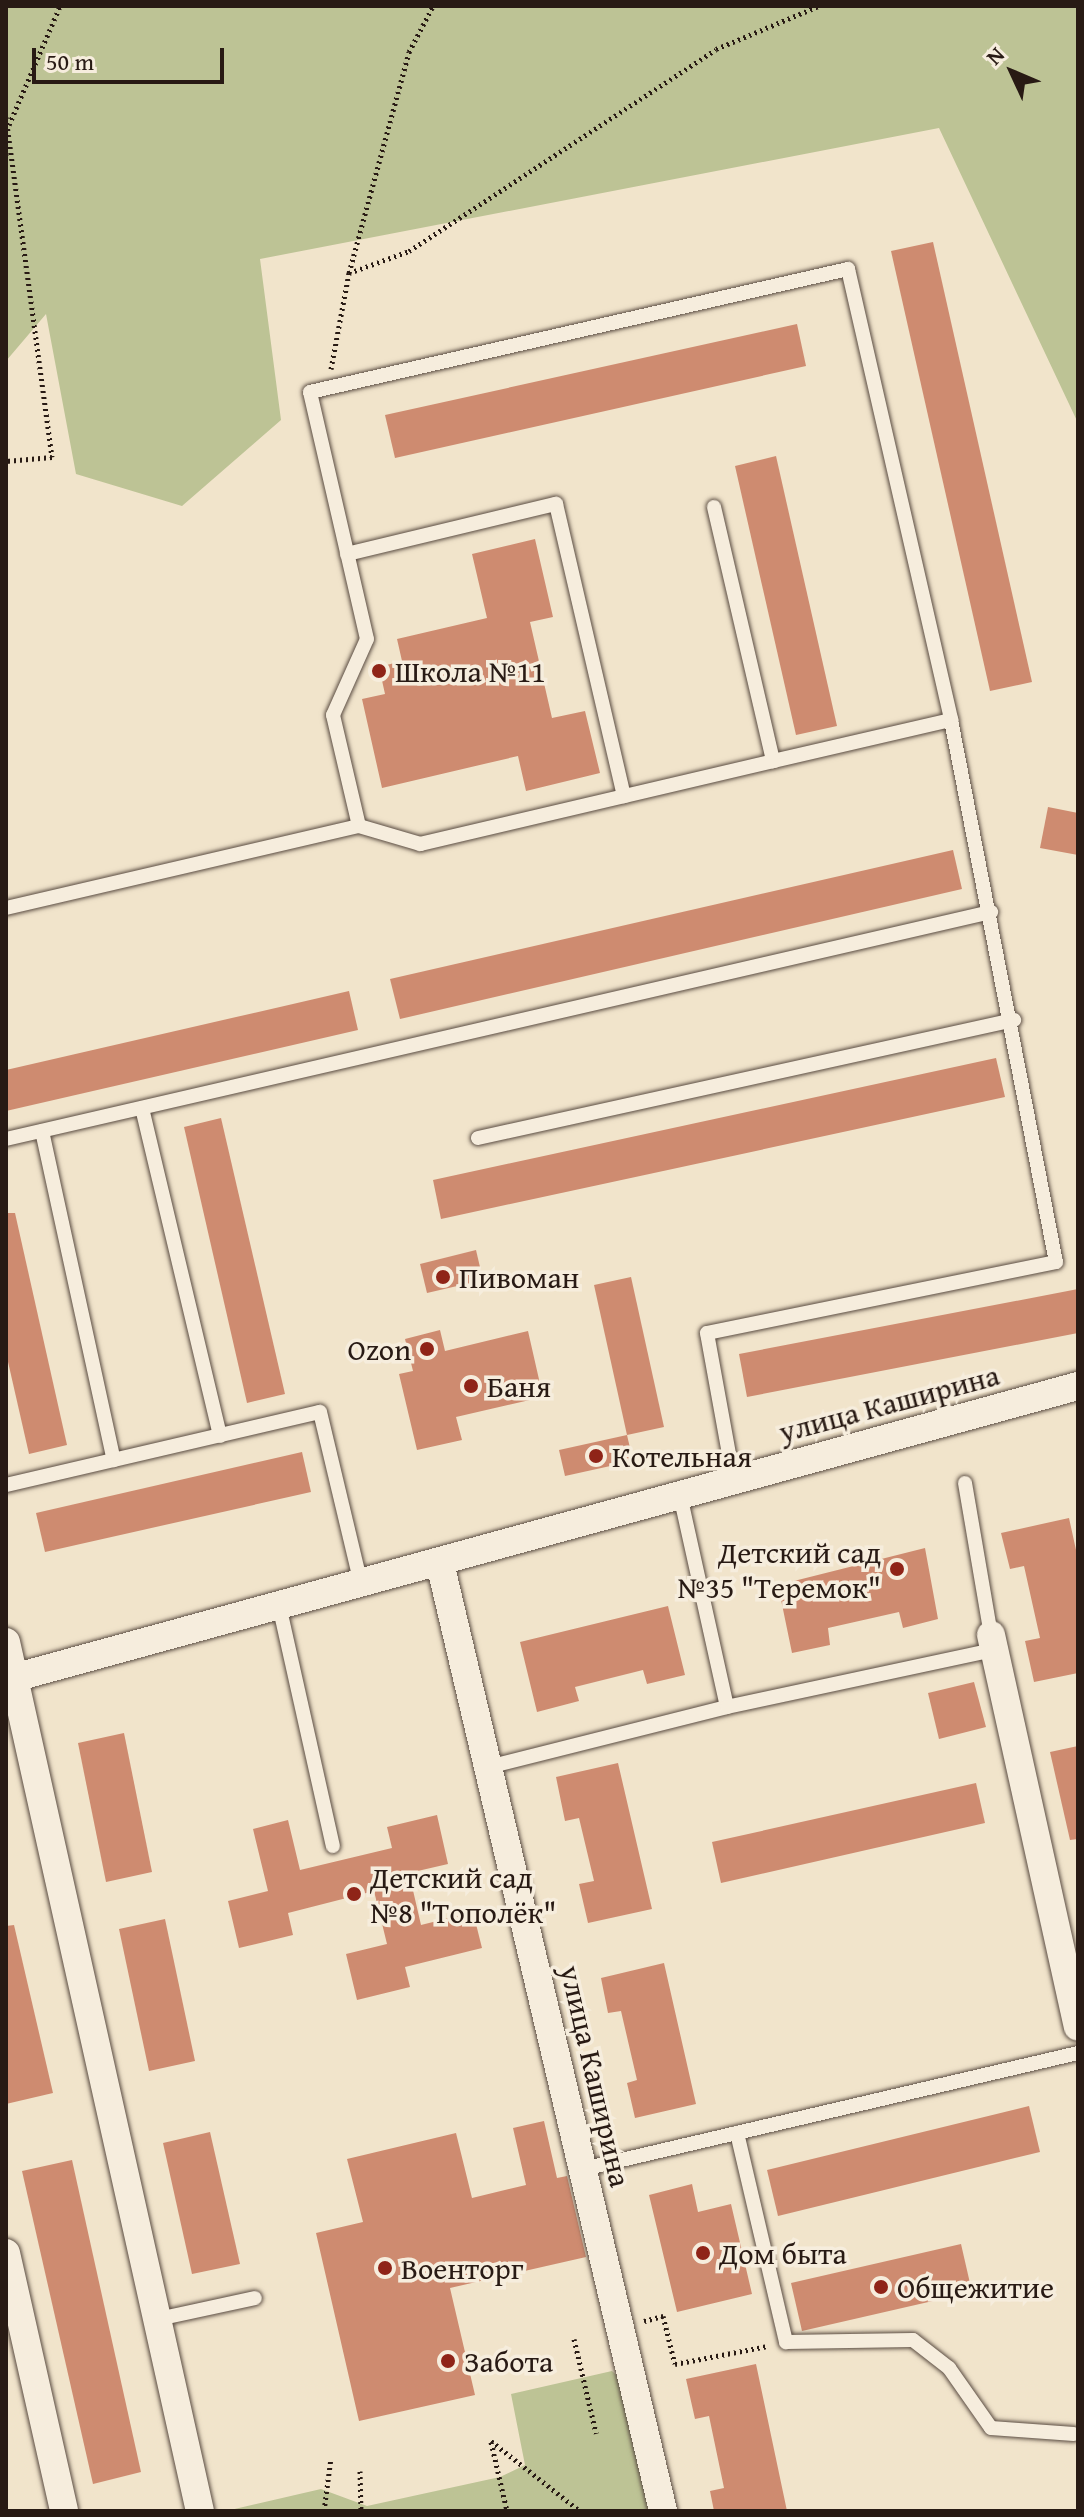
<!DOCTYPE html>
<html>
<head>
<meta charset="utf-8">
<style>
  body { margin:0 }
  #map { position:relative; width:1084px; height:2517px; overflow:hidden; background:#f1e4cb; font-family:"Gentium Book Plus",serif }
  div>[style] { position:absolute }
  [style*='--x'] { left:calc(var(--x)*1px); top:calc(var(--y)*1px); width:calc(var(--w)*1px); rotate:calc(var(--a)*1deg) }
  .green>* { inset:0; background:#bdc395 }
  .building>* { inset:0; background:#ce8b70 }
  .path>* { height:5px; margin-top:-2.5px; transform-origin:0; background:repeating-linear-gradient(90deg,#281a14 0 2px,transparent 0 6px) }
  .roads { filter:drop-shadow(0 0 2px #5a4c42) drop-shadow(0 0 2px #5a4c42) }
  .lane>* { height:14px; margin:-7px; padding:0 7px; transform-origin:7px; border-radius:7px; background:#f6eddd }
  .street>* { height:28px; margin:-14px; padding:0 14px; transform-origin:14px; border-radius:14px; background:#f6eddd }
  .dots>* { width:22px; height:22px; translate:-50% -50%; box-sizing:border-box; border:4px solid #f6eddd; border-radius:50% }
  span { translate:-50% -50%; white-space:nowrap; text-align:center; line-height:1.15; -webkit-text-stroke:7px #f6eddd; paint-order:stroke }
  .poi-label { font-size:30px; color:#281a14 }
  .left { translate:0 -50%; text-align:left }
  .right { translate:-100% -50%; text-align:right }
  .street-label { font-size:30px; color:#281a14 }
  .frame { position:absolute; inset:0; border:8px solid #281a14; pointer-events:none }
  .north { position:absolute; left:972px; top:32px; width:80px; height:80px; -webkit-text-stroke:6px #f6eddd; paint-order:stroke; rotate:314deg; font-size:22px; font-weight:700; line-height:32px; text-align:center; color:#281a14 }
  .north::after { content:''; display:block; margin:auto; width:28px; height:36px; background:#281a14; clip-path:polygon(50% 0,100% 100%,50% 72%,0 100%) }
  .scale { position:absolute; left:32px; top:48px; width:192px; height:36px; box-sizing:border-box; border:4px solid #281a14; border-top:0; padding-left:10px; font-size:24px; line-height:28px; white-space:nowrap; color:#281a14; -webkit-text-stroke:6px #f6eddd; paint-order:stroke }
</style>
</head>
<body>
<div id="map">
  <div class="green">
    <i style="clip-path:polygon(6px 6px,1078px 6px,1078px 423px,939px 128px,260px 259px,281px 420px,182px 506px,76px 474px,46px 314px,6px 361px)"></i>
    <i style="clip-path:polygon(612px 2371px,626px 2384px,656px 2511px,226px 2511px,321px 2489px,367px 2506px,500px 2477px,525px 2465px,511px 2394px)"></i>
  </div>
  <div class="building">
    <i style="clip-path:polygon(933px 242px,1032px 682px,990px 691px,891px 251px)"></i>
    <i style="clip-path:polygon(797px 324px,806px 366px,395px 458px,385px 415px)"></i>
    <i style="clip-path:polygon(776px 456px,837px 726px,796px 735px,735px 466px)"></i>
    <i style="clip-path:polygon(535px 539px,553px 617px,530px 622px,552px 718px,585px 711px,600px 773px,526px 791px,518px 756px,382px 788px,362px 699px,385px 694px,379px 667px,402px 661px,397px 639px,487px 618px,472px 554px)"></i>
    <i style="clip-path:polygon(1048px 807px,1078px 813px,1078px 855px,1040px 848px)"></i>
    <i style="clip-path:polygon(953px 850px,962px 889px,400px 1019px,390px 979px)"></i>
    <i style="clip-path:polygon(349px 991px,358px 1030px,6px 1111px,6px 1070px)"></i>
    <i style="clip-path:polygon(996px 1058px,1005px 1097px,441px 1219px,433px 1180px)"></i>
    <i style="clip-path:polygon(221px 1118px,285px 1394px,247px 1403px,184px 1127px)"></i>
    <i style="clip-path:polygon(6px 1213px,15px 1213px,67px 1445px,29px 1454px,6px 1353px)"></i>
    <i style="clip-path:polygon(476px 1250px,483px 1280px,427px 1293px,420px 1264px)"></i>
    <i style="clip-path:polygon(631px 1277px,664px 1427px,627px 1435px,594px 1285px)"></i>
    <i style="clip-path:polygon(1078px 1289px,1078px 1333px,747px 1397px,739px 1354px)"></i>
    <i style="clip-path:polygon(440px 1330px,445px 1351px,528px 1331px,543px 1397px,456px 1417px,462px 1440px,417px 1450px,399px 1374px,413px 1371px,405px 1339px)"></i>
    <i style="clip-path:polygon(627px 1435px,633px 1461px,565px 1476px,559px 1450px)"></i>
    <i style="clip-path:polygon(302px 1452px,311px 1492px,45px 1552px,36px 1513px)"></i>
    <i style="clip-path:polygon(1069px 1518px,1078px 1559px,1078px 1673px,1034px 1682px,1025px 1641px,1040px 1638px,1024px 1566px,1010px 1569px,1001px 1533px)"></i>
    <i style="clip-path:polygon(925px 1548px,938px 1619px,903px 1628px,899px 1612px,828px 1628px,830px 1645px,792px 1653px,778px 1585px)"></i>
    <i style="clip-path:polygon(668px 1606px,685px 1675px,647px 1684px,643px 1670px,575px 1687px,579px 1701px,537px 1712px,520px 1642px)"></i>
    <i style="clip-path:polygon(974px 1682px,986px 1727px,939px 1739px,928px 1693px)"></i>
    <i style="clip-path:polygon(124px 1733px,152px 1872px,106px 1882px,78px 1743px)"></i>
    <i style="clip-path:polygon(1078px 1746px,1078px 1839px,1070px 1840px,1050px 1752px)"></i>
    <i style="clip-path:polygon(618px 1763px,652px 1909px,588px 1923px,579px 1884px,594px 1881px,579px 1818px,565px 1821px,556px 1777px)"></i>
    <i style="clip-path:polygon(976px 1783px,985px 1823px,721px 1883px,712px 1842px)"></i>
    <i style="clip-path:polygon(437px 1815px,448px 1864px,409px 1873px,421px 1925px,473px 1912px,482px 1948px,405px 1967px,410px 1987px,357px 2000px,346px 1954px,387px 1944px,374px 1891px,288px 1913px,293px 1935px,239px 1948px,228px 1901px,268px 1891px,253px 1829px,288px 1820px,300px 1870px,392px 1848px,387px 1827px)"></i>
    <i style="clip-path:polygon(165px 1919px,195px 2061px,149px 2071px,119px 1929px)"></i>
    <i style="clip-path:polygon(14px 1925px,53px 2093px,6px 2104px,6px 1926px)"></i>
    <i style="clip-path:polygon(664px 1963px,696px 2104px,635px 2118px,627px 2083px,637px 2080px,621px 2011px,608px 2013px,601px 1978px)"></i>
    <i style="clip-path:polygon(1029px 2106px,1040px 2152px,778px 2216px,767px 2170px)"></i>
    <i style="clip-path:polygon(544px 2121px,557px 2178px,567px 2176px,586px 2257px,450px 2288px,475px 2395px,359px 2421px,316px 2233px,363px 2222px,347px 2159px,456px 2133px,472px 2198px,526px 2185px,513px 2128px)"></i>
    <i style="clip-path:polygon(210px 2132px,240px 2264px,192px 2274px,163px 2143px)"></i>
    <i style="clip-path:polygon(72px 2160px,141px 2472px,93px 2484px,22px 2171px)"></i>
    <i style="clip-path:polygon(692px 2184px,698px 2212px,731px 2204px,752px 2294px,677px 2312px,649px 2195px)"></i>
    <i style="clip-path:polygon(961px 2244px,972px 2292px,802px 2331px,791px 2283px)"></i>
    <i style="clip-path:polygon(756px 2364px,787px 2511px,714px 2511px,710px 2491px,724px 2488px,709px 2416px,695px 2419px,686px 2379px)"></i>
  </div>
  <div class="path">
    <i style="--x:6;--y:117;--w:343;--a:82.3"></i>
    <i style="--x:52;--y:457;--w:46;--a:175"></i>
    <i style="--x:9;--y:125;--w:129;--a:-66.8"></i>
    <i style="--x:349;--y:273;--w:64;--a:-20.1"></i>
    <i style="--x:409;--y:251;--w:367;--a:-33.3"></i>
    <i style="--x:716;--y:49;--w:112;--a:-22.7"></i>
    <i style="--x:331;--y:369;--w:98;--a:-79.4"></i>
    <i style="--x:349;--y:273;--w:229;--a:-74.8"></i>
    <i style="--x:409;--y:52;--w:52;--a:-62.4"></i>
    <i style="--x:644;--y:2321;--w:20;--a:-15"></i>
    <i style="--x:663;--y:2316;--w:49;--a:76"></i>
    <i style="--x:675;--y:2364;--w:95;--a:-11"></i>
    <i style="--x:574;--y:2339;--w:97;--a:76.8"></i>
    <i style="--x:491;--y:2441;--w:113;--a:38.2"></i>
    <i style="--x:491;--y:2442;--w:71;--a:76.9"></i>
    <i style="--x:360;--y:2471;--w:40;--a:88.6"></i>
    <i style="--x:324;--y:2511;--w:53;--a:-82.5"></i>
  </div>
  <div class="roads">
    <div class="lane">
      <i style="--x:714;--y:507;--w:261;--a:76.9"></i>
      <i style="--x:773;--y:761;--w:183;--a:-13"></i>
      <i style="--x:347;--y:554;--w:215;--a:-13.5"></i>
      <i style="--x:556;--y:504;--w:300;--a:76.9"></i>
      <i style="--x:359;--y:826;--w:114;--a:-103.2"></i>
      <i style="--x:333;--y:715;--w:83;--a:-65.9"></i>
      <i style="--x:367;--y:639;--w:253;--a:-103"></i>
      <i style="--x:310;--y:392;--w:552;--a:-12.88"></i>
      <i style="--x:848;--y:269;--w:463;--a:77.1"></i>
      <i style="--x:951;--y:720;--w:552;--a:79.04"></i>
      <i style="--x:1056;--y:1262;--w:356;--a:168.5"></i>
      <i style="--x:707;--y:1333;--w:150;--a:79.7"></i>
      <i style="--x:6;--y:908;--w:362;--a:-13.1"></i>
      <i style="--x:359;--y:826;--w:64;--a:16.4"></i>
      <i style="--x:420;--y:844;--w:363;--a:-13.2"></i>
      <i style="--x:142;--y:1108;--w:337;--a:76.6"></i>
      <i style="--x:42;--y:1131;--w:337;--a:77.7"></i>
      <i style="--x:478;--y:1138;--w:549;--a:-12.42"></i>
      <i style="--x:6;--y:1139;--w:1011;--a:-12.98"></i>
      <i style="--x:965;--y:1483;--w:154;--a:80.3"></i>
      <i style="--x:6;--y:1485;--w:322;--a:-13.1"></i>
      <i style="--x:320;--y:1412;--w:177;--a:76.6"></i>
      <i style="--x:680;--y:1495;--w:217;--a:77.5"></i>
      <i style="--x:279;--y:1605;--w:247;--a:77.4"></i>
      <i style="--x:488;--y:1767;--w:246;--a:-14.1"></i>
      <i style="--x:727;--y:1707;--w:273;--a:-12.1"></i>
      <i style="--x:737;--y:2133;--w:215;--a:76.8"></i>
      <i style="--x:786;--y:2342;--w:127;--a:-0.9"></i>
      <i style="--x:913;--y:2340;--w:46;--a:37.9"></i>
      <i style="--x:949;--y:2368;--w:73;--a:55"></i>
      <i style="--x:991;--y:2428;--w:83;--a:4.1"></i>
      <i style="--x:583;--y:2169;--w:508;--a:-13.19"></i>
      <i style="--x:158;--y:2319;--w:99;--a:-12.2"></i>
    </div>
    <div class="street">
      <i style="--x:440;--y:1563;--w:974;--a:76.76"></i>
      <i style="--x:991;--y:1635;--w:401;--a:77.5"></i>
      <i style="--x:6;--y:1642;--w:890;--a:77.42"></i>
      <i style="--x:6;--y:1680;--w:1112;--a:-15.34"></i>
      <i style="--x:6;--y:2253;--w:264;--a:77.3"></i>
    </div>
  </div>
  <div class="dots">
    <i style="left:379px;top:671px;background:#8f2418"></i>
    <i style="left:443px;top:1277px;background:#8f2418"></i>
    <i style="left:427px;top:1349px;background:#8f2418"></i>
    <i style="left:471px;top:1386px;background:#8f2418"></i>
    <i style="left:596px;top:1456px;background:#8f2418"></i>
    <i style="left:897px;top:1569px;background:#8f2418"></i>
    <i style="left:354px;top:1894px;background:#8f2418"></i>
    <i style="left:703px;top:2253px;background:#8f2418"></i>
    <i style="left:385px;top:2268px;background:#8f2418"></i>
    <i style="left:881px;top:2287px;background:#8f2418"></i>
    <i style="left:448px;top:2361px;background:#8f2418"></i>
  </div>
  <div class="poi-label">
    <span class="left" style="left:395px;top:671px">Школа №11</span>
    <span class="left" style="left:459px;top:1277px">Пивоман</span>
    <span class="right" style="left:411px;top:1349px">Ozon</span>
    <span class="left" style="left:487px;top:1386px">Баня</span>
    <span class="left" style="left:612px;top:1456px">Котельная</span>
    <span class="right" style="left:881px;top:1569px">Детский сад<br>№35 "Теремок"</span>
    <span class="left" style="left:370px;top:1894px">Детский сад<br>№8 "Тополёк"</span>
    <span class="left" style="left:719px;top:2253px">Дом быта</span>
    <span class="left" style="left:401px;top:2268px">Военторг</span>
    <span class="left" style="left:897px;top:2287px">Общежитие</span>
    <span class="left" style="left:464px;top:2361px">Забота</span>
  </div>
  <div class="street-label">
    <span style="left:889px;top:1403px;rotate:-15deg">улица Каширина</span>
    <span style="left:596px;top:2076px;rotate:77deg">улица Каширина</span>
  </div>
  <div class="frame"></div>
  <div class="north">N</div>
  <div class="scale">50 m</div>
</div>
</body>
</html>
